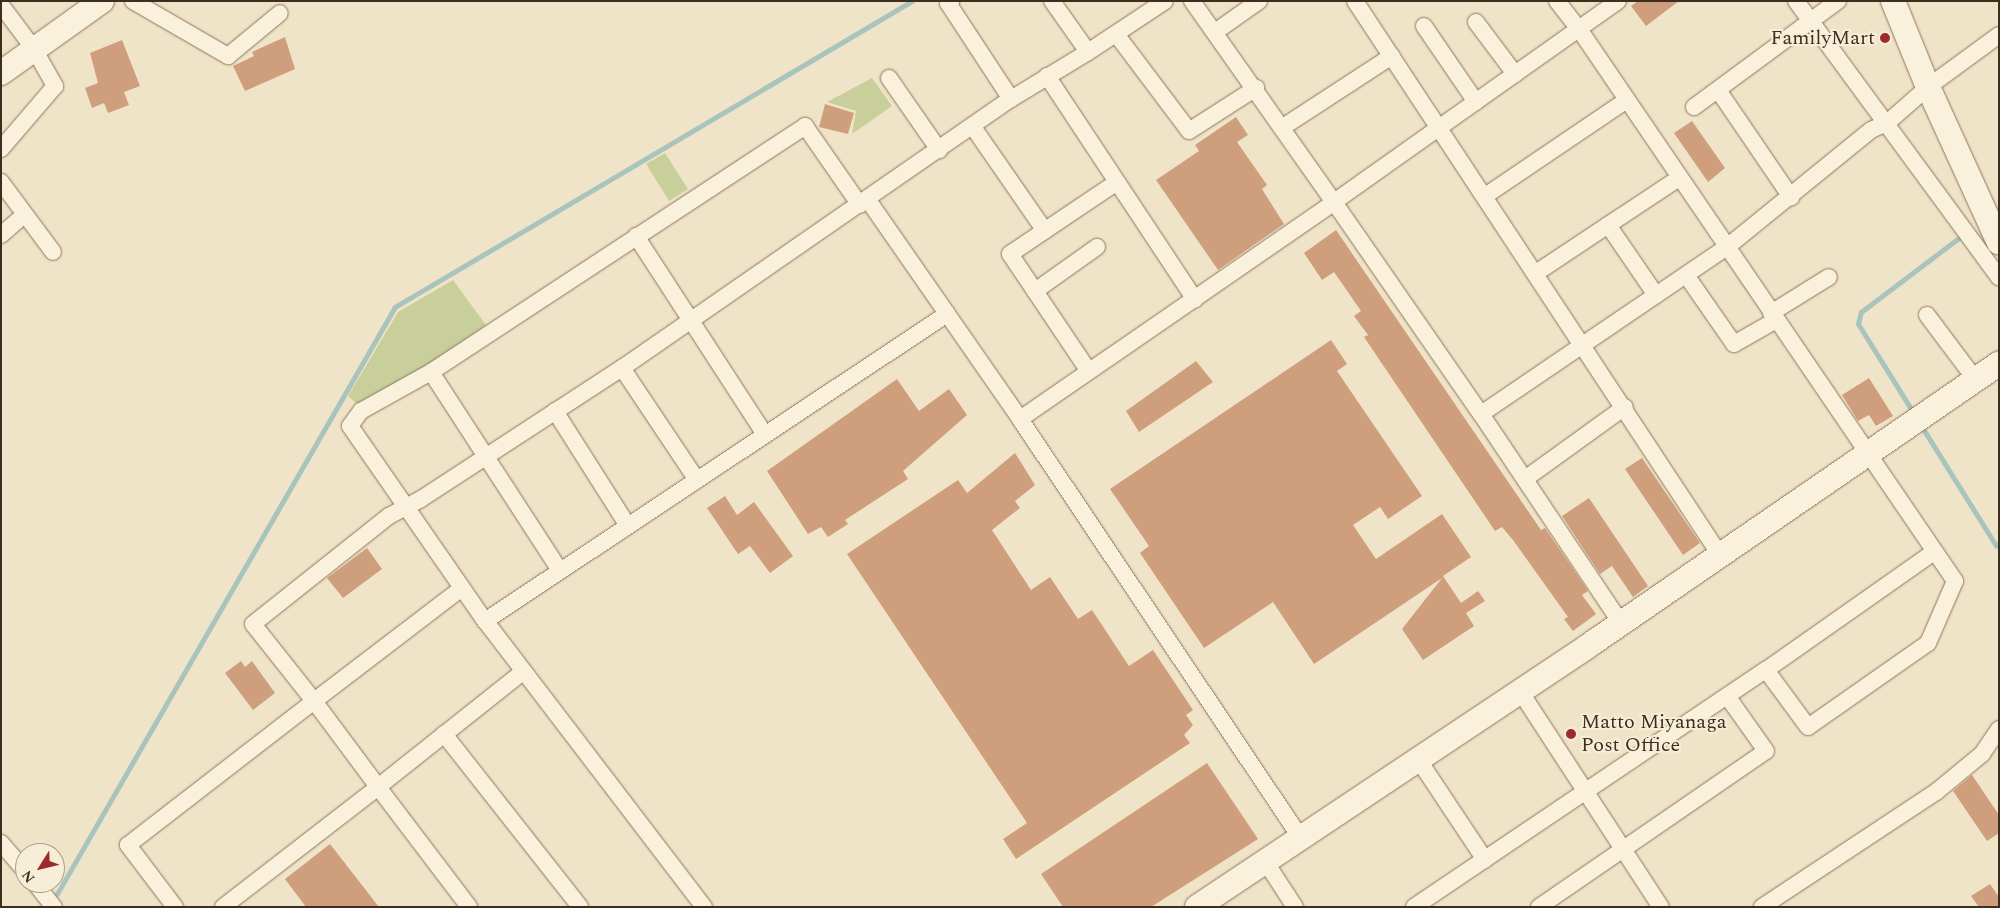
<!DOCTYPE html>
<html>
<head>
<meta charset="utf-8">
<style>
  body { margin:0 }
  #map { position:relative; width:2000px; height:908px; overflow:hidden; background:#f0e4c8; font-family:Spectral,serif }
  div>[style] { position:absolute }
  [style*='--x'] { left:calc(var(--x)*1px); top:calc(var(--y)*1px); width:calc(var(--w)*1px); rotate:calc(var(--a)*1deg) }
  .green>* { inset:0; background:#c9cf9b }
  .stream>* { height:4.5px; margin:-2.25px; padding:0 2.25px; transform-origin:2.25px; border-radius:2.25px; background:#a9c4bc }
  .building>* { inset:0; background:#cf9f7d }
  .roads { filter:drop-shadow(0 0 1px #8d765c) drop-shadow(0 0 1px #8d765c) }
  .street>* { height:16px; margin:-8px; padding:0 8px; transform-origin:8px; border-radius:8px; background:#faf1dc }
  .secondary>* { height:24px; margin:-12px; padding:0 12px; transform-origin:12px; border-radius:12px; background:#faf1dc }
  .dots>* { width:14px; height:14px; translate:-50% -50%; box-sizing:border-box; border:2px solid #f7eed8; border-radius:50% }
  span { translate:-50% -50%; white-space:nowrap; text-align:center; line-height:1.15; -webkit-text-stroke:4px #f7eed8; paint-order:stroke }
  .poi-label { font-size:20px; color:#3d2e20 }
  .right { translate:-100% -50%; text-align:right }
  .left { translate:0 -50%; text-align:left }
  .frame { position:absolute; inset:0; border:2px solid #3d2e20; pointer-events:none }
  .north { position:absolute; left:15px; top:843px; width:50px; height:50px; box-sizing:border-box; background:#f7eed8; border:1px solid #ada18e; border-radius:50%; rotate:234deg; font-size:14px; font-weight:700; line-height:20px; text-align:center; color:#3d2e20 }
  .north::after { content:''; display:block; margin:auto; width:18px; height:22px; background:#9e2a2b; clip-path:polygon(50% 0,100% 100%,50% 72%,0 100%) }
</style>
</head>
<body>
<div id="map">
  <div class="green">
    <i style="clip-path:polygon(872px 78px,892px 106px,852px 134px,856px 111px,827px 102px)"></i>
    <i style="clip-path:polygon(665px 153px,688px 189px,669px 201px,646px 164px)"></i>
    <i style="clip-path:polygon(453px 280px,486px 325px,419px 371px,357px 404px,348px 396px,398px 312px)"></i>
  </div>
  <div class="stream">
    <i style="--x:1914;--y:414;--w:106;--a:-121.9"></i>
    <i style="--x:1858;--y:324;--w:12;--a:-76"></i>
    <i style="--x:1861;--y:312;--w:123;--a:-37.1"></i>
    <i style="--x:1921;--y:425;--w:142;--a:58"></i>
    <i style="--x:1996;--y:545;--w:4;--a:-34"></i>
    <i style="--x:57;--y:894;--w:677;--a:-60.07"></i>
    <i style="--x:395;--y:307;--w:601;--a:-30.62"></i>
  </div>
  <div class="building">
    <i style="clip-path:polygon(1638px 1px,1679px 1px,1646px 26px,1631px 6px)"></i>
    <i style="clip-path:polygon(285px 37px,295px 69px,245px 91px,233px 66px,254px 56px,252px 52px)"></i>
    <i style="clip-path:polygon(122px 40px,140px 86px,124px 92px,129px 105px,108px 113px,104px 103px,92px 108px,85px 88px,98px 83px,90px 53px)"></i>
    <i style="clip-path:polygon(825px 104px,854px 113px,848px 134px,819px 127px)"></i>
    <i style="clip-path:polygon(1236px 117px,1248px 135px,1237px 142px,1267px 185px,1262px 189px,1284px 224px,1218px 270px,1156px 180px,1199px 151px,1195px 145px)"></i>
    <i style="clip-path:polygon(1692px 121px,1725px 168px,1708px 182px,1674px 133px)"></i>
    <i style="clip-path:polygon(1336px 230px,1541px 530px,1545px 528px,1588px 591px,1582px 595px,1596px 614px,1573px 631px,1564px 619px,1568px 617px,1513px 540px,1502px 527px,1495px 531px,1364px 337px,1368px 335px,1354px 316px,1361px 311px,1334px 272px,1322px 280px,1304px 253px)"></i>
    <i style="clip-path:polygon(1331px 340px,1347px 364px,1337px 371px,1422px 496px,1388px 519px,1380px 507px,1353px 525px,1376px 559px,1442px 514px,1471px 557px,1443px 576px,1461px 603px,1478px 591px,1485px 601px,1466px 613px,1474px 626px,1423px 660px,1402px 629px,1442px 578px,1314px 664px,1273px 602px,1204px 648px,1140px 553px,1149px 546px,1110px 489px)"></i>
    <i style="clip-path:polygon(1196px 361px,1213px 382px,1139px 432px,1126px 411px)"></i>
    <i style="clip-path:polygon(1869px 378px,1893px 416px,1876px 426px,1869px 415px,1858px 421px,1842px 395px)"></i>
    <i style="clip-path:polygon(897px 379px,919px 411px,949px 389px,967px 415px,903px 471px,908px 479px,845px 520px,848px 524px,828px 537px,821px 527px,808px 534px,767px 471px)"></i>
    <i style="clip-path:polygon(1015px 453px,1035px 485px,1015px 501px,1020px 508px,992px 530px,1031px 590px,1050px 577px,1078px 619px,1092px 610px,1129px 666px,1153px 650px,1193px 710px,1186px 715px,1193px 725px,1184px 735px,1190px 743px,1016px 859px,1003px 839px,1027px 823px,847px 554px,958px 480px,967px 493px)"></i>
    <i style="clip-path:polygon(1642px 458px,1700px 543px,1683px 555px,1625px 469px)"></i>
    <i style="clip-path:polygon(725px 496px,737px 515px,754px 502px,793px 556px,770px 573px,750px 546px,738px 554px,707px 508px)"></i>
    <i style="clip-path:polygon(1589px 498px,1648px 586px,1633px 597px,1612px 566px,1600px 574px,1562px 516px)"></i>
    <i style="clip-path:polygon(367px 548px,382px 569px,343px 598px,327px 578px)"></i>
    <i style="clip-path:polygon(241px 661px,245px 667px,252px 661px,275px 693px,253px 710px,225px 673px)"></i>
    <i style="clip-path:polygon(1207px 763px,1258px 839px,1151px 907px,1063px 907px,1041px 874px)"></i>
    <i style="clip-path:polygon(1972px 775px,1999px 815px,1999px 833px,1987px 841px,1953px 791px)"></i>
    <i style="clip-path:polygon(330px 844px,379px 907px,306px 907px,285px 879px)"></i>
    <i style="clip-path:polygon(1990px 884px,1999px 897px,1999px 907px,1979px 907px,1971px 896px)"></i>
  </div>
  <div class="roads">
    <div class="street">
      <i style="--x:133;--y:1;--w:110;--a:30.1"></i>
      <i style="--x:228;--y:56;--w:67;--a:-39.6"></i>
      <i style="--x:1052;--y:1;--w:62;--a:54.8"></i>
      <i style="--x:1088;--y:52;--w:92;--a:-33.5"></i>
      <i style="--x:1192;--y:1;--w:246;--a:54.8"></i>
      <i style="--x:1334;--y:202;--w:348;--a:-35.3"></i>
      <i style="--x:1355;--y:1;--w:663;--a:56.62"></i>
      <i style="--x:1557;--y:1;--w:36;--a:52"></i>
      <i style="--x:1579;--y:29;--w:668;--a:55.74"></i>
      <i style="--x:1955;--y:581;--w:68;--a:113.5"></i>
      <i style="--x:1928;--y:643;--w:146;--a:145"></i>
      <i style="--x:1808;--y:727;--w:71;--a:-126.4"></i>
      <i style="--x:1766;--y:670;--w:205;--a:-35.1"></i>
      <i style="--x:1796;--y:1;--w:343;--a:53.7"></i>
      <i style="--x:1;--y:5;--w:55;--a:53.1"></i>
      <i style="--x:34;--y:49;--w:43;--a:60.4"></i>
      <i style="--x:55;--y:86;--w:83;--a:130.6"></i>
      <i style="--x:1476;--y:22;--w:65;--a:53.1"></i>
      <i style="--x:1424;--y:26;--w:92;--a:55.6"></i>
      <i style="--x:1215;--y:32;--w:54;--a:-35.2"></i>
      <i style="--x:1116;--y:34;--w:121;--a:53"></i>
      <i style="--x:1189;--y:131;--w:80;--a:-32.7"></i>
      <i style="--x:1047;--y:76;--w:268;--a:56.5"></i>
      <i style="--x:889;--y:78;--w:88;--a:55.2"></i>
      <i style="--x:1718;--y:90;--w:130;--a:55.7"></i>
      <i style="--x:1011;--y:99;--w:90;--a:-31.4"></i>
      <i style="--x:1694;--y:107;--w:179;--a:-36.4"></i>
      <i style="--x:973;--y:127;--w:126;--a:55.3"></i>
      <i style="--x:1283;--y:127;--w:130;--a:-33.1"></i>
      <i style="--x:1;--y:182;--w:87;--a:53.4"></i>
      <i style="--x:1485;--y:196;--w:171;--a:-34.1"></i>
      <i style="--x:868;--y:200;--w:267;--a:55.2"></i>
      <i style="--x:1020;--y:419;--w:382;--a:-34.6"></i>
      <i style="--x:1334;--y:202;--w:258;--a:55.3"></i>
      <i style="--x:1481;--y:414;--w:297;--a:-34.2"></i>
      <i style="--x:1727;--y:247;--w:186;--a:-39.1"></i>
      <i style="--x:1871;--y:130;--w:17;--a:-24"></i>
      <i style="--x:1887;--y:123;--w:55;--a:-41.3"></i>
      <i style="--x:1928;--y:87;--w:88;--a:-36.2"></i>
      <i style="--x:1608;--y:225;--w:85;--a:55.6"></i>
      <i style="--x:1;--y:235;--w:29;--a:-41"></i>
      <i style="--x:636;--y:236;--w:237;--a:57"></i>
      <i style="--x:1536;--y:273;--w:172;--a:-33.6"></i>
      <i style="--x:1686;--y:275;--w:84;--a:55.2"></i>
      <i style="--x:1734;--y:344;--w:48;--a:-29.7"></i>
      <i style="--x:1035;--y:291;--w:76;--a:-35.4"></i>
      <i style="--x:1771;--y:313;--w:68;--a:-31.8"></i>
      <i style="--x:1927;--y:315;--w:80;--a:53.1"></i>
      <i style="--x:622;--y:368;--w:135;--a:56.2"></i>
      <i style="--x:1088;--y:370;--w:140;--a:-123.9"></i>
      <i style="--x:1010;--y:254;--w:129;--a:-33.9"></i>
      <i style="--x:431;--y:372;--w:237;--a:57"></i>
      <i style="--x:555;--y:411;--w:136;--a:57.6"></i>
      <i style="--x:1481;--y:414;--w:252;--a:56.2"></i>
      <i style="--x:1020;--y:419;--w:503;--a:56.18"></i>
      <i style="--x:1525;--y:479;--w:123;--a:-35.8"></i>
      <i style="--x:462;--y:588;--w:186;--a:142.6"></i>
      <i style="--x:314;--y:701;--w:107;--a:53.3"></i>
      <i style="--x:378;--y:787;--w:186;--a:-38.5"></i>
      <i style="--x:485;--y:621;--w:555;--a:-33.6"></i>
      <i style="--x:1520;--y:691;--w:258;--a:56.9"></i>
      <i style="--x:444;--y:734;--w:220;--a:51.8"></i>
      <i style="--x:1418;--y:759;--w:121;--a:56.4"></i>
      <i style="--x:1;--y:843;--w:37;--a:49"></i>
      <i style="--x:1265;--y:861;--w:55;--a:56.9"></i>
      <i style="--x:35;--y:883;--w:31;--a:52"></i>
      <i style="--x:175;--y:907;--w:78;--a:-127.2"></i>
      <i style="--x:128;--y:845;--w:235;--a:-37.7"></i>
      <i style="--x:314;--y:701;--w:98;--a:-128.4"></i>
      <i style="--x:253;--y:624;--w:174;--a:-38.5"></i>
      <i style="--x:389;--y:516;--w:36;--a:-28"></i>
      <i style="--x:421;--y:499;--w:240;--a:-33.1"></i>
      <i style="--x:622;--y:368;--w:473;--a:-34.7"></i>
      <i style="--x:1011;--y:99;--w:115;--a:-123.3"></i>
      <i style="--x:948;--y:3;--w:4;--a:-34"></i>
      <i style="--x:223;--y:907;--w:196;--a:-37.7"></i>
      <i style="--x:378;--y:787;--w:151;--a:52.8"></i>
      <i style="--x:704;--y:907;--w:360;--a:-127.4"></i>
      <i style="--x:485;--y:621;--w:237;--a:-124.7"></i>
      <i style="--x:350;--y:426;--w:19;--a:-54"></i>
      <i style="--x:361;--y:411;--w:80;--a:-29.1"></i>
      <i style="--x:431;--y:372;--w:448;--a:-33.3"></i>
      <i style="--x:805;--y:126;--w:96;--a:55.2"></i>
      <i style="--x:1414;--y:907;--w:424;--a:-34"></i>
      <i style="--x:1539;--y:907;--w:275;--a:-34.5"></i>
      <i style="--x:1766;--y:751;--w:67;--a:-125.3"></i>
      <i style="--x:1762;--y:907;--w:209;--a:-33.5"></i>
      <i style="--x:1936;--y:792;--w:60;--a:-39.6"></i>
      <i style="--x:1982;--y:754;--w:30;--a:-56"></i>
    </div>
    <div class="secondary">
      <i style="--x:1893;--y:1;--w:93;--a:67.9"></i>
      <i style="--x:1928;--y:87;--w:171;--a:65.5"></i>
      <i style="--x:1;--y:73;--w:124;--a:-35.5"></i>
      <i style="--x:1197;--y:907;--w:470;--a:-33.7"></i>
      <i style="--x:1588;--y:646;--w:499;--a:-34.5"></i>
    </div>
  </div>
  <div class="dots">
    <i style="left:1885px;top:38px;background:#9e2a2b"></i>
    <i style="left:1571px;top:734px;background:#9e2a2b"></i>
  </div>
  <div class="poi-label">
    <span class="right" style="left:1875px;top:38px">FamilyMart</span>
    <span class="left" style="left:1581px;top:734px">Matto Miyanaga<br>Post Office</span>
  </div>
  <div class="frame"></div>
  <div class="north">N</div>
</div>
</body>
</html>
